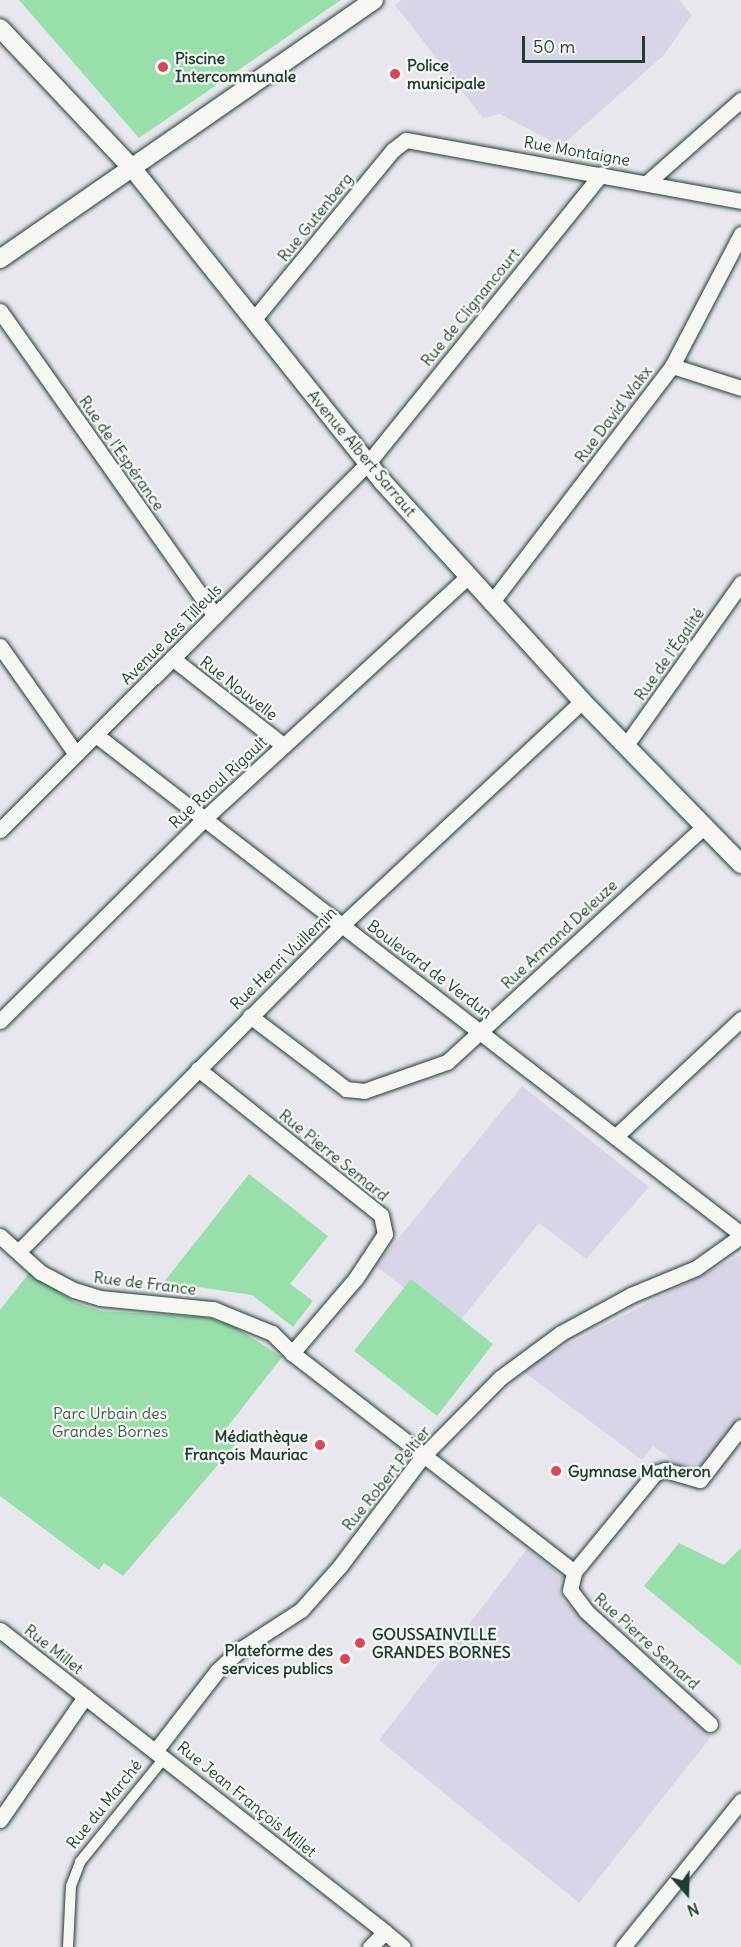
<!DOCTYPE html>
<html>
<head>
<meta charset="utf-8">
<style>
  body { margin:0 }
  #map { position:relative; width:741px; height:1947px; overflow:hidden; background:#e9e7ee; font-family:Delius,sans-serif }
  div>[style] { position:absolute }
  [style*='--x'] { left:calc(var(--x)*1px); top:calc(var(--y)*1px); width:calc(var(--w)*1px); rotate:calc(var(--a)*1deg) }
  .built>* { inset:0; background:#d9d5e9 }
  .green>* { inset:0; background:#98dfac }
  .roads { filter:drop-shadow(0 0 2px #1f3d34) drop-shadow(0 0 2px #1f3d34) }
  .pedestrian>* { height:10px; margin:-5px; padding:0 5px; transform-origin:5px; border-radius:5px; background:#f6f6f2 }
  .minor>* { height:15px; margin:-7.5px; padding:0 7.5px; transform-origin:7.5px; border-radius:7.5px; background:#f6f6f2 }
  .tertiary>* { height:18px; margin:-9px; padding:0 9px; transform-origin:9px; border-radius:9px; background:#f6f6f2 }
  .dots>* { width:16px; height:16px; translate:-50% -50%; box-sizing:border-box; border:3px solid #f6f6f2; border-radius:50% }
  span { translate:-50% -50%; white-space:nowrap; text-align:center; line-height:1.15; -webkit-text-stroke:4.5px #f6f6f2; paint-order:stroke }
  .poi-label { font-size:16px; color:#1f3d34; font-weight:700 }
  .left { translate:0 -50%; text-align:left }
  .right { translate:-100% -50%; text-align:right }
  .street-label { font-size:16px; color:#1f3d34 }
  .park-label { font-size:16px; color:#375d4c }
  .north { position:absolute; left:657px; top:1863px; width:60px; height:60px; -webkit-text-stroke:4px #f6f6f2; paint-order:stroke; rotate:160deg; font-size:16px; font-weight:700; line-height:24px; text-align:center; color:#1f3d34 }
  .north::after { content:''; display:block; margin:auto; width:21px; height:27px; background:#1f3d34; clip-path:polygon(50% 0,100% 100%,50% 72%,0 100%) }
  .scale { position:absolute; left:522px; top:36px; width:123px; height:27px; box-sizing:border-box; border:3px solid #1f3d34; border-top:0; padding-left:8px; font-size:18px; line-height:21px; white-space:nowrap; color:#1f3d34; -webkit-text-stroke:4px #f6f6f2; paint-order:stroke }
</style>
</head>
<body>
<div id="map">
  <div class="built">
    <i style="clip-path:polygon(401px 0,679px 0,692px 15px,663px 56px,561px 146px,500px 114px,483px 118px,395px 5px)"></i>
    <i style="clip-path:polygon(522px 1086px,649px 1187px,586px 1259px,539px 1223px,455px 1327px,376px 1266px)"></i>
    <i style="clip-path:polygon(741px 1255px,741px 1415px,694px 1477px,653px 1446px,642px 1460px,520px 1369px)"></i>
    <i style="clip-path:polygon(527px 1549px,563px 1577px,558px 1586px,562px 1599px,711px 1737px,579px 1903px,379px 1740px)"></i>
  </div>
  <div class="green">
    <i style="clip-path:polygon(19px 0,341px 0,139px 138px)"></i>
    <i style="clip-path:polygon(249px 1174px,328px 1236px,290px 1284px,313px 1301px,293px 1327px,252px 1295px,164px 1282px)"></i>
    <i style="clip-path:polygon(29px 1273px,74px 1302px,101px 1311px,204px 1317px,230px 1324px,282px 1357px,225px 1430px,239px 1440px,123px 1576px,104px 1563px,99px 1570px,0 1496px,0 1310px)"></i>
    <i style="clip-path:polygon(411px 1279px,493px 1344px,437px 1416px,354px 1351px)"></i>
    <i style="clip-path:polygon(679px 1543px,724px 1565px,741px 1548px,741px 1666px,644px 1586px)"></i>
  </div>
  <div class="roads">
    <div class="pedestrian">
      <i style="--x:68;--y:1947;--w:61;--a:-87.2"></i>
      <i style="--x:71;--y:1886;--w:26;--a:-69"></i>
      <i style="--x:80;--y:1862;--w:135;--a:-51"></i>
    </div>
    <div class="minor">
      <i style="--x:649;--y:181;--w:123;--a:-41.4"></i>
      <i style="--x:0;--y:311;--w:373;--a:54.8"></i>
      <i style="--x:254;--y:319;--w:219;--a:-50.6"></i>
      <i style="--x:393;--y:150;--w:16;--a:-38"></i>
      <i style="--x:406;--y:140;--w:341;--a:10.3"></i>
      <i style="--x:672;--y:366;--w:72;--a:17.7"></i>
      <i style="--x:491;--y:603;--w:298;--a:-52.6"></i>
      <i style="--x:672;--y:366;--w:149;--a:-62.4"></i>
      <i style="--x:0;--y:646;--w:132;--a:54.9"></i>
      <i style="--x:172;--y:658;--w:141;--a:38.1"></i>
      <i style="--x:96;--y:735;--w:815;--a:37.73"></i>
      <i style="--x:626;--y:745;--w:199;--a:-54.6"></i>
      <i style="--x:0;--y:830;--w:520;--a:-44.92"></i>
      <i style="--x:368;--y:463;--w:371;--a:-51.1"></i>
      <i style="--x:250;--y:1016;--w:121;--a:37.2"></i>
      <i style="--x:346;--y:1089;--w:18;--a:6"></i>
      <i style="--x:364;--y:1091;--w:88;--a:-19.3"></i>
      <i style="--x:447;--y:1062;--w:350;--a:-42.5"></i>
      <i style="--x:0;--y:1021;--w:287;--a:-44.7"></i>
      <i style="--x:204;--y:819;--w:359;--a:-42.6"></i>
      <i style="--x:198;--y:1069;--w:234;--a:38.6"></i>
      <i style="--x:381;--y:1215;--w:19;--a:78"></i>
      <i style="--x:385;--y:1234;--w:53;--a:123.4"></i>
      <i style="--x:356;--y:1278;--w:99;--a:130.5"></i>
      <i style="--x:292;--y:1353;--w:357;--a:37.8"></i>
      <i style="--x:615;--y:1137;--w:173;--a:-43.1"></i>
      <i style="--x:0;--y:1236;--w:54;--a:42"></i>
      <i style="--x:40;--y:1272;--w:38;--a:28"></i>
      <i style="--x:74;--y:1290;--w:27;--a:17"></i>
      <i style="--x:100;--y:1298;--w:114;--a:5.6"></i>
      <i style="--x:213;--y:1309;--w:64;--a:22.1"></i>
      <i style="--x:272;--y:1333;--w:28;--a:45"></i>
      <i style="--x:19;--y:1251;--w:459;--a:-45.3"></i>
      <i style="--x:342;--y:925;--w:328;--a:-43"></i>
      <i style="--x:0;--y:1630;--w:489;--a:38.1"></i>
      <i style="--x:710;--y:1724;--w:168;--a:-137.7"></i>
      <i style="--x:586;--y:1611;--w:26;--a:-127"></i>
      <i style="--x:570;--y:1590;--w:18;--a:-77"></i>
      <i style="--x:574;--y:1572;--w:128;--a:-50.7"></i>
      <i style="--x:655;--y:1473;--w:10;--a:-17"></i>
      <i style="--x:665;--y:1470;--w:36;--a:16"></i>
      <i style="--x:700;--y:1480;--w:67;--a:-52.3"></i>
      <i style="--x:156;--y:1750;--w:100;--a:-52.3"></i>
      <i style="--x:217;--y:1671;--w:33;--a:-43"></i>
      <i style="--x:241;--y:1649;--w:72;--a:-33"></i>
      <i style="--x:301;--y:1610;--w:59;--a:-48.4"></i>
      <i style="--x:340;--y:1566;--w:138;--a:-53"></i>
      <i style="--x:423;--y:1456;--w:110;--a:-45.4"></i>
      <i style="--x:500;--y:1378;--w:76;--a:-36.4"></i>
      <i style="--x:561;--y:1333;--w:80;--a:-28.5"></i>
      <i style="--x:631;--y:1295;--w:70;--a:-22.6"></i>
      <i style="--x:696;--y:1268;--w:55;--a:-35.4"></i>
      <i style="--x:0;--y:1820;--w:150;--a:-55.4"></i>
      <i style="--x:370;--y:1947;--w:21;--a:-45"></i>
      <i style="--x:385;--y:1932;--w:23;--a:40"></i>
      <i style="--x:623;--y:1947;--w:188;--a:-51.1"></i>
    </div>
    <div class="tertiary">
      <i style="--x:0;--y:28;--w:194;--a:46.7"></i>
      <i style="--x:133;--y:169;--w:401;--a:51.4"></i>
      <i style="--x:383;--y:482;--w:296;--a:47.7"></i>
      <i style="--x:582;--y:701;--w:228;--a:45.7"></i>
      <i style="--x:0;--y:259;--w:455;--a:-34.7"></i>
    </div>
  </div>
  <div class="dots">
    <i style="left:163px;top:67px;background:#d1495b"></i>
    <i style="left:395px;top:74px;background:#d1495b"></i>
    <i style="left:320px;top:1445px;background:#d1495b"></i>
    <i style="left:556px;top:1471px;background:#d1495b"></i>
    <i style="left:360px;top:1643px;background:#d1495b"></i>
    <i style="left:345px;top:1659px;background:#d1495b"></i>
  </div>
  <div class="poi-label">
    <span class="left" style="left:175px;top:67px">Piscine<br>Intercommunale</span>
    <span class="left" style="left:407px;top:74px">Police<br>municipale</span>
    <span class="right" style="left:308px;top:1445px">Médiathèque<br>François Mauriac</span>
    <span class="left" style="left:568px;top:1471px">Gymnase Matheron</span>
    <span class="left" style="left:372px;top:1643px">GOUSSAINVILLE<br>GRANDES BORNES</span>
    <span class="right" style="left:333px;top:1659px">Plateforme des<br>services publics</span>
  </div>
  <div class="street-label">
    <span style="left:577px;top:151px;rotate:10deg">Rue Montaigne</span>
    <span style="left:315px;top:217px;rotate:-51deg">Rue Gutenberg</span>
    <span style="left:470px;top:307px;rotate:-51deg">Rue de Clignancourt</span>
    <span style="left:613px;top:414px;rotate:-53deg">Rue David Wakx</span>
    <span style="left:122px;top:453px;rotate:55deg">Rue de l'Espérance</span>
    <span style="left:362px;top:453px;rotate:50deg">Avenue Albert Sarraut</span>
    <span style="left:171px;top:634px;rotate:-45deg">Avenue des Tilleuls</span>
    <span style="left:669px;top:654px;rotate:-55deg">Rue de l'Égalité</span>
    <span style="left:239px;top:688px;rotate:38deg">Rue Nouvelle</span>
    <span style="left:218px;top:782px;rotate:-43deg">Rue Raoul Rigault</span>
    <span style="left:559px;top:934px;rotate:-43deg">Rue Armand Deleuze</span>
    <span style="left:283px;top:958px;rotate:-44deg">Rue Henri Vuillemin</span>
    <span style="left:430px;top:969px;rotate:37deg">Boulevard de Verdun</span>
    <span style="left:334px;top:1155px;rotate:39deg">Rue Pierre Semard</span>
    <span style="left:145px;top:1283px;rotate:7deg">Rue de France</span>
    <span style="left:386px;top:1478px;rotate:-51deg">Rue Robert Peltier</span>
    <span style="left:647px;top:1641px;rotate:42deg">Rue Pierre Semard</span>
    <span style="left:54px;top:1649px;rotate:38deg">Rue Millet</span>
    <span style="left:247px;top:1799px;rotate:39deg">Rue Jean François Millet</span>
    <span style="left:104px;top:1804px;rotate:-51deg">Rue du Marché</span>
  </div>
  <div class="park-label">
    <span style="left:110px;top:1422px">Parc Urbain des<br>Grandes Bornes</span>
  </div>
  <div class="north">N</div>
  <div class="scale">50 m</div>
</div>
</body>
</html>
